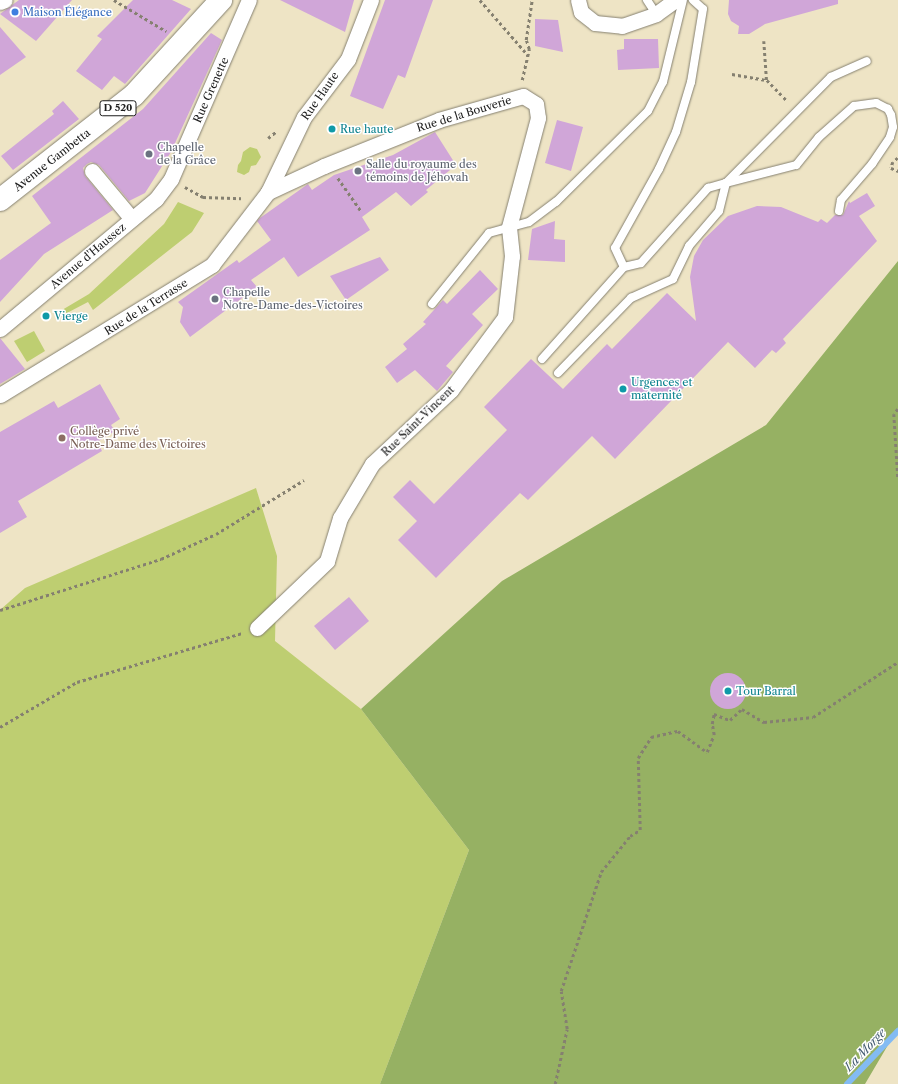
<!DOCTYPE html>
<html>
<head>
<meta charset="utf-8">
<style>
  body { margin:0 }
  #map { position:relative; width:898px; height:1084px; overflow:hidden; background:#eee4c5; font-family:"Libre Caslon Text",serif }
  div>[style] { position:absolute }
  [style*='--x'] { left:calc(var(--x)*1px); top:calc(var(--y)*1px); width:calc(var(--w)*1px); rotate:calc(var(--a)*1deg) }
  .green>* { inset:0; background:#bece71 }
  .forest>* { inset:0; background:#96b163 }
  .stream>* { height:6px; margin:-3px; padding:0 3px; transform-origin:3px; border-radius:3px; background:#83bbf3 }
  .building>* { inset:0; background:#d0a6d8 }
  .round { border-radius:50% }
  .path>* { height:2.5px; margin-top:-1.25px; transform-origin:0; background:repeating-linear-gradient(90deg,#858070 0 3px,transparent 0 6px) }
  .roads { filter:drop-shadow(0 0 1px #858070) drop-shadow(0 0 1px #858070) }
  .lane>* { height:8px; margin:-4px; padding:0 4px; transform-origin:4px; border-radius:4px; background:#fff }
  .street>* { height:15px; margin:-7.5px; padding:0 7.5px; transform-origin:7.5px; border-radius:7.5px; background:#fff }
  .primary>* { height:22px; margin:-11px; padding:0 11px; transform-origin:11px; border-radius:11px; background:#fff }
  .dots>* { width:11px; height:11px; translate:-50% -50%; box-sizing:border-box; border:2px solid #fff; border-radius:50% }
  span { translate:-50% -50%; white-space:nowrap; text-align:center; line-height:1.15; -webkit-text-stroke:3px #fff; paint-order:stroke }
  .shield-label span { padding:1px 3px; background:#fff; border:1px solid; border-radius:3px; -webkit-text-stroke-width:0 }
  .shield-label { font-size:10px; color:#1c1c1c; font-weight:700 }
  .shop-label { font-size:11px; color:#366cbe }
  .left { translate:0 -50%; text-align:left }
  .street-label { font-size:11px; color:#1c1c1c }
  .culture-label { font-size:11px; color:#0d838f }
  .worship-label { font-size:11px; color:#5b616d }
  .education-label { font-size:11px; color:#785e54 }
  .water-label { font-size:12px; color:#455c72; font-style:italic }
</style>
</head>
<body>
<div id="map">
  <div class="green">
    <i style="clip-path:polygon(250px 147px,257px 149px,261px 157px,256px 165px,251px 166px,249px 172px,244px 175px,237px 172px,238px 165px,241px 161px,243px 152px)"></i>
    <i style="clip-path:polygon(178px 202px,204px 213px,192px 232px,93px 310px,88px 302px,65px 314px,62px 310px,89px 294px,164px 224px)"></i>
    <i style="clip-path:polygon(34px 331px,45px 351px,27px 362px,14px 341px)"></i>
    <i style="clip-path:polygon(256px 488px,277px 556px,275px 641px,361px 709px,469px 850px,380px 1084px,0 1084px,0 610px,25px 588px)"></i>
  </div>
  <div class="forest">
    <i style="clip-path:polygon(898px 261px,898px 1028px,865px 1084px,380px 1084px,469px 850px,361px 709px,502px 581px,766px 425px)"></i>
  </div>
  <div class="stream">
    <i style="--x:847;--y:1084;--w:74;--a:-46.1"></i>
  </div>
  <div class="building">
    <i style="clip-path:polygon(19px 0,72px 0,36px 41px,0 14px)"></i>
    <i style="clip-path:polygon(133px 0,172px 0,191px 9px,125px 84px,114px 76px,102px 90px,76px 71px,102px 39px,97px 36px)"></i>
    <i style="clip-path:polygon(280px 0,354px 0,345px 32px)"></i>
    <i style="clip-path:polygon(385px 0,433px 0,405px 78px,398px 75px,383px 109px,350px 96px)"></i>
    <i style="clip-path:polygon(729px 0,838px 0,838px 4px,765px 24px,749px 34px,738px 34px,739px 26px,731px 21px,728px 14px)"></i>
    <i style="clip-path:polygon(535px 19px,558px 20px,563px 52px,535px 46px)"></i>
    <i style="clip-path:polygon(0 27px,26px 57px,0 75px)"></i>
    <i style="clip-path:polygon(211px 33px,222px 40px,171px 152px,145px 193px,129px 201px,99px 165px,91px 162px,87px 164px,83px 168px,85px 176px,113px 210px,44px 254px,0 302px,0 260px,51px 223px,32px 196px,143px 109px)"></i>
    <i style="clip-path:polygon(624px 39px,658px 39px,659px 68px,618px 70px,617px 50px,624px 49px)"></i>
    <i style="clip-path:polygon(63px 101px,79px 119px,13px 170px,1px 156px,54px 114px,52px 111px)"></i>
    <i style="clip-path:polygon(557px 120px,583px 127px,571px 171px,545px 163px)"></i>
    <i style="clip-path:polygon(435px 132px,456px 165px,426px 190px,428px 192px,411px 206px,396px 192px,362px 217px,370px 230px,298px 277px,284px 257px,251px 280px,257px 287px,190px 337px,180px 322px,183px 307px,178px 302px,237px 260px,239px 263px,271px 240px,257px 221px,260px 218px,308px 184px,312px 190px,334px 175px,393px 155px)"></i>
    <i style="clip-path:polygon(867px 193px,875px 206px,859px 216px,877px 241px,783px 339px,786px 343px,776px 353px,772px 350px,755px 368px,728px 342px,615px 459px,592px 436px,528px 500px,520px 493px,436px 578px,398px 540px,417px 521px,393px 497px,410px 480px,434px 504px,507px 430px,484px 407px,531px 359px,563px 389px,607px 344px,612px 349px,667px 293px,696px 321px,690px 277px,694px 256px,703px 240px,728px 216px,757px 206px,781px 207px,818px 222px,821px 219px,827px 223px,835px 215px,843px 215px,849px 201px,850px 203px)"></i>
    <i style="clip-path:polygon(555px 221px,554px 239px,565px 240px,565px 262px,528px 260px,532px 229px)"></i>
    <i style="clip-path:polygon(380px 257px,389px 270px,346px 300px,330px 276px)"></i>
    <i style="clip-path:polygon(480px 270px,498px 289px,472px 314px,483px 325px,446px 366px,453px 372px,437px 391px,415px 370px,397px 383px,385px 367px,407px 349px,403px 344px,426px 324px,423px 322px,443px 300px,447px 304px)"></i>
    <i style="clip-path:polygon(0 338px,25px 369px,0 384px)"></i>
    <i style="clip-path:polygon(100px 384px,120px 419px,111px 425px,115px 431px,97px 442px,102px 451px,18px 501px,27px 517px,0 533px,0 432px,54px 401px,58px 408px)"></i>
    <i style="clip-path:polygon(349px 597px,369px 621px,335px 650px,314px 626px)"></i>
    <i class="round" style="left:710px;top:673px;width:36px;height:36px"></i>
  </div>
  <div class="path">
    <i style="--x:114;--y:0;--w:61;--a:30.8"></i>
    <i style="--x:480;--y:0;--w:73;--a:48.9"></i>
    <i style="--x:764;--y:41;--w:39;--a:86"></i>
    <i style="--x:732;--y:74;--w:36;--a:10"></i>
    <i style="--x:767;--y:80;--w:29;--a:46"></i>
    <i style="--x:522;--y:80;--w:32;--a:-77"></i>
    <i style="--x:529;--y:49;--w:9;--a:-108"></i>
    <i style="--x:526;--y:40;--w:40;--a:-81.5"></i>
    <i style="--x:268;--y:138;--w:11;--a:-38"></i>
    <i style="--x:898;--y:158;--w:6;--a:141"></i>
    <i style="--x:893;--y:162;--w:6;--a:108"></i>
    <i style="--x:891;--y:168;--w:8;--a:23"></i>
    <i style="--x:338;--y:178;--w:40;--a:55.1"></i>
    <i style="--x:185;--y:187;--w:21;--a:29"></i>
    <i style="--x:203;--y:197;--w:38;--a:2"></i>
    <i style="--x:898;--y:409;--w:6;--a:129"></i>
    <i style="--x:894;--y:414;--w:63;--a:86.4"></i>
    <i style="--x:0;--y:610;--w:169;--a:-17.6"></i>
    <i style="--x:161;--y:559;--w:60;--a:-24.4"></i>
    <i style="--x:216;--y:534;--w:103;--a:-31.5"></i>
    <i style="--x:0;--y:727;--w:89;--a:-30.3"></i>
    <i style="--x:77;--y:682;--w:172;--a:-16.5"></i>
    <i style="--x:555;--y:1084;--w:56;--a:-77.7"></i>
    <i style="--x:567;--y:1029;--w:38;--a:-99"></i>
    <i style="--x:561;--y:991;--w:126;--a:-71.4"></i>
    <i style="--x:601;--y:872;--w:46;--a:-51.1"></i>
    <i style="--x:630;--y:836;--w:12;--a:-31"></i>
    <i style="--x:640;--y:830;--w:72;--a:-91.6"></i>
    <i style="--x:638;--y:758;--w:25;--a:-58"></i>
    <i style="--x:651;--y:737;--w:28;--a:-13"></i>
    <i style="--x:678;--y:731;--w:36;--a:36"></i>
    <i style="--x:707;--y:752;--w:18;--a:-68"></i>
    <i style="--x:714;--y:735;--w:11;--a:-100"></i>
    <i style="--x:712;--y:724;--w:10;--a:-79"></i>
    <i style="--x:714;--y:714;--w:17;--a:21"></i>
    <i style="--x:730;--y:720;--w:16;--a:-43"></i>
    <i style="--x:742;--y:709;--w:26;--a:31"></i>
    <i style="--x:764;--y:722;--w:49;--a:-5.8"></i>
    <i style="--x:813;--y:717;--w:101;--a:-32.9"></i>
  </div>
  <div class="roads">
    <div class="lane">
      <i style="--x:647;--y:0;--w:17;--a:57"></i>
      <i style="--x:693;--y:0;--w:13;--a:42"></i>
      <i style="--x:703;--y:9;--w:74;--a:99.3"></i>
      <i style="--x:691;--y:82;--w:52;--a:106.7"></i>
      <i style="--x:676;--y:132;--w:41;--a:114.7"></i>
      <i style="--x:659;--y:169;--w:90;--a:119.1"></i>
      <i style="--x:615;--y:248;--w:21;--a:65"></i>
      <i style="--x:624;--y:267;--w:17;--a:-13"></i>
      <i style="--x:641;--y:263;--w:101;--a:-48.2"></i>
      <i style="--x:708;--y:188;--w:19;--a:-16"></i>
      <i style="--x:839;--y:211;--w:11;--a:-80"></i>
      <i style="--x:841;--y:200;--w:48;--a:-49.3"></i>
      <i style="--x:872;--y:164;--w:32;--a:-56"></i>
      <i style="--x:890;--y:137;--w:10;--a:-73"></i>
      <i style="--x:893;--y:127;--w:12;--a:-99"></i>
      <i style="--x:891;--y:115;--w:7;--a:-117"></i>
      <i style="--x:888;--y:109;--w:13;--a:-153"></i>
      <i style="--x:876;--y:103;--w:22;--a:172"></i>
      <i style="--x:854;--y:106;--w:47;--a:138.5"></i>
      <i style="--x:819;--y:137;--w:36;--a:129"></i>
      <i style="--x:796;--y:165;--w:72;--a:165.6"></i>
      <i style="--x:726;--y:183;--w:149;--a:-45.3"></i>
      <i style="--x:831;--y:77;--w:39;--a:-24"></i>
      <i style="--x:432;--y:304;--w:91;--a:-51.2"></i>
      <i style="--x:489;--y:233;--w:41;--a:-15.4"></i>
      <i style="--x:529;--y:222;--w:34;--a:-37"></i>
      <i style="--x:556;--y:202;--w:129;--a:-44.7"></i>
      <i style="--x:648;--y:111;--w:33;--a:-63"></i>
      <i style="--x:663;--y:82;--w:84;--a:-76.3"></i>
      <i style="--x:542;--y:359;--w:123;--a:-48.3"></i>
      <i style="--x:558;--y:373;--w:105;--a:-45.8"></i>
      <i style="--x:631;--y:298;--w:46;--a:-24.3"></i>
      <i style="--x:673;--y:279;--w:37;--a:-64"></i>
      <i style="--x:689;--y:246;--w:46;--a:-49.4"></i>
      <i style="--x:719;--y:211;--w:29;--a:-76"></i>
    </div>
    <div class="street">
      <i style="--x:578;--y:0;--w:12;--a:76"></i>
      <i style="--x:581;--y:12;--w:18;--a:38"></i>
      <i style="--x:595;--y:23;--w:27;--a:6"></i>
      <i style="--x:622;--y:26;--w:36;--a:-19"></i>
      <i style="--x:656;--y:14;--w:24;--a:-36"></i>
      <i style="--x:0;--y:2;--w:5;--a:-22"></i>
      <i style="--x:92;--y:171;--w:62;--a:50.2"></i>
      <i style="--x:0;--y:329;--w:203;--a:-39.8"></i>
      <i style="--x:156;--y:199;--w:25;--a:-53"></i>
      <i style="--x:171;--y:179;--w:195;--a:-66.5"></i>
      <i style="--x:0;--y:395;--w:249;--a:-31.5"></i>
      <i style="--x:212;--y:265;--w:92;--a:-52.5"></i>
      <i style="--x:268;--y:192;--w:83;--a:-64.4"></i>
      <i style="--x:304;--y:117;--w:73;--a:-52.8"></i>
      <i style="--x:348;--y:59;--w:63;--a:-68.7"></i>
      <i style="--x:257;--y:628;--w:97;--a:-43.7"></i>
      <i style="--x:327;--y:561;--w:45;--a:-73.2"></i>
      <i style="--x:340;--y:518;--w:63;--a:-59.3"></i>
      <i style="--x:372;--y:464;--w:108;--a:-43.1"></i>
      <i style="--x:451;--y:390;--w:91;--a:-53.5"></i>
      <i style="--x:505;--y:317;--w:61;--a:-83.5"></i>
      <i style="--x:512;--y:256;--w:29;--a:-96"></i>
      <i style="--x:509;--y:227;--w:113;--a:-75.1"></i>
      <i style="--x:538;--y:118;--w:14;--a:-98"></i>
      <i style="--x:536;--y:104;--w:15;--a:-148"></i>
      <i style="--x:523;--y:96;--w:87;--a:164.1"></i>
      <i style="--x:439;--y:120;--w:124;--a:158.2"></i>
      <i style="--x:324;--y:166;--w:62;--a:155.1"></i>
    </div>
    <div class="primary">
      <i style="--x:0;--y:200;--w:170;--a:-38.1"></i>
      <i style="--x:134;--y:95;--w:129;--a:-47.5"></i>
    </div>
  </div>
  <div class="dots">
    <i style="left:15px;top:12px;background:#3f7fe0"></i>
    <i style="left:332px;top:129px;background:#0f9aa8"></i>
    <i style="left:149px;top:154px;background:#6b7280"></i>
    <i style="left:358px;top:171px;background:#6b7280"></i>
    <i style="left:215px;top:299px;background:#6b7280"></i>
    <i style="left:46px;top:316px;background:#0f9aa8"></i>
    <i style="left:623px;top:389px;background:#0f9aa8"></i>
    <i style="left:62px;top:438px;background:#8d6e63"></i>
    <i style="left:728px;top:691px;background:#0f9aa8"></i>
  </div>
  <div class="shield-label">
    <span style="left:118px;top:108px">D 520</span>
  </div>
  <div class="shop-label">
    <span class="left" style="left:23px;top:12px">Maison Élégance</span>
  </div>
  <div class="street-label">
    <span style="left:211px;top:90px;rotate:-66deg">Rue Grenette</span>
    <span style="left:320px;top:96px;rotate:-55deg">Rue Haute</span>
    <span style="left:464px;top:114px;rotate:-17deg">Rue de la Bouverie</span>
    <span style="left:52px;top:160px;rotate:-38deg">Avenue Gambetta</span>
    <span style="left:88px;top:256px;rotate:-40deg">Avenue d'Haussez</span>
    <span style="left:146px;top:307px;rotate:-32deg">Rue de la Terrasse</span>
    <span style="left:418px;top:421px;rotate:-44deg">Rue Saint-Vincent</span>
  </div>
  <div class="culture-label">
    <span class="left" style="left:340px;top:129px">Rue haute</span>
    <span class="left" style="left:54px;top:316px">Vierge</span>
    <span class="left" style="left:631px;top:389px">Urgences et<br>maternité</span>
    <span class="left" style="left:736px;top:691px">Tour Barral</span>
  </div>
  <div class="worship-label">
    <span class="left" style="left:157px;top:154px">Chapelle<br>de la Grâce</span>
    <span class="left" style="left:366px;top:171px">Salle du royaume des<br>témoins de Jéhovah</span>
    <span class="left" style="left:223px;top:299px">Chapelle<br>Notre-Dame-des-Victoires</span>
  </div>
  <div class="education-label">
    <span class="left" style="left:70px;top:438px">Collège privé<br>Notre-Dame des Victoires</span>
  </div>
  <div class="water-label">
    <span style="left:865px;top:1050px;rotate:-46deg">La Morge</span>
  </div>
</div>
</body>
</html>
